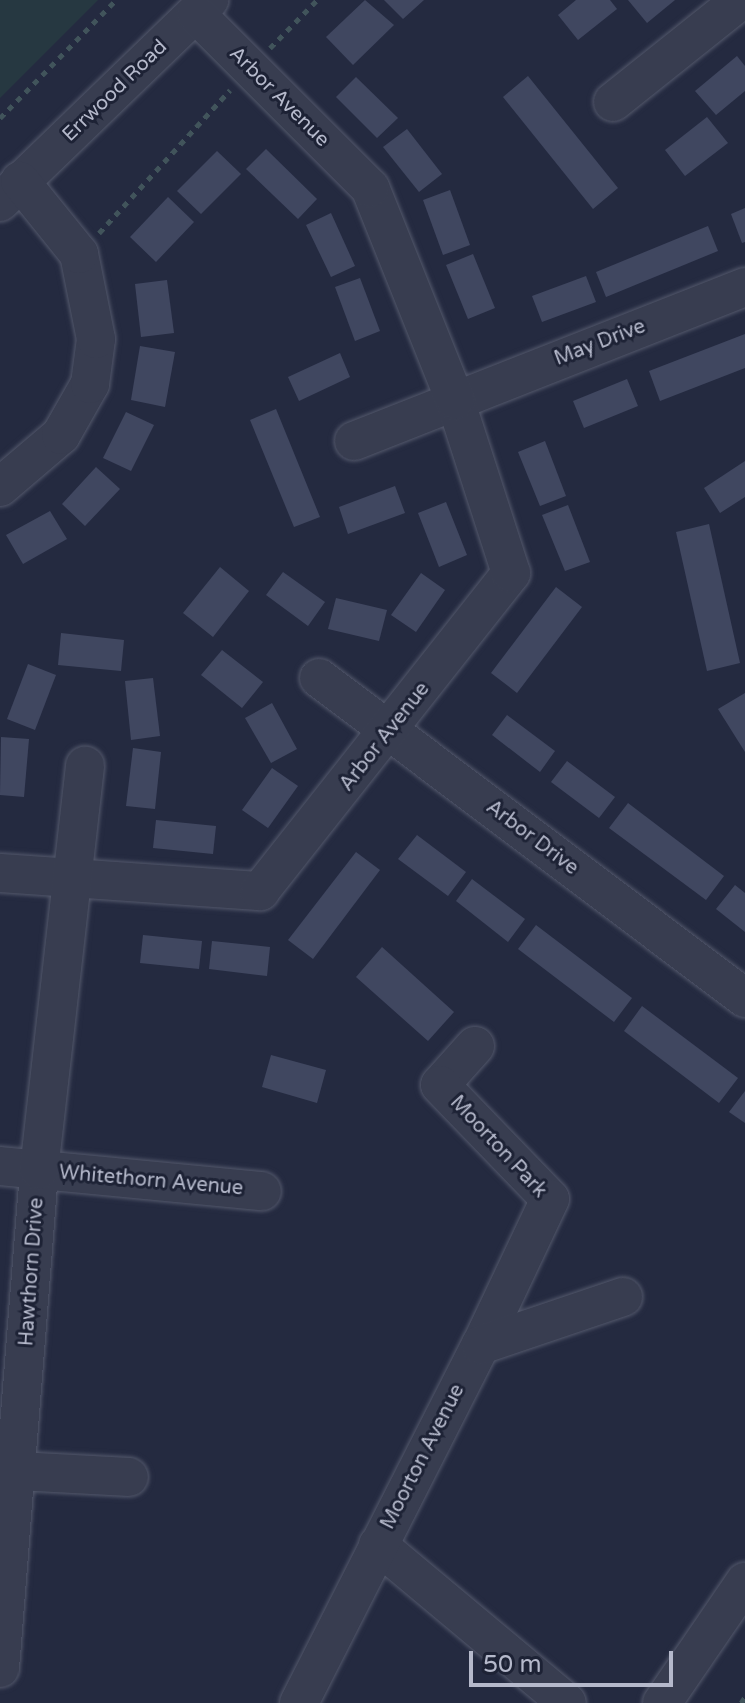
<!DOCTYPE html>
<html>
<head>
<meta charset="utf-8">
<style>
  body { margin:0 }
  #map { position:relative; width:745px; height:1703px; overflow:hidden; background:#242a40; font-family:"Varela Round",sans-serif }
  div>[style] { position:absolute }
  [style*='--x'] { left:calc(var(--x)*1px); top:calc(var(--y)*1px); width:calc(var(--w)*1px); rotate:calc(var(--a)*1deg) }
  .green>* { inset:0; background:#263841 }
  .building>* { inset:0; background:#404760 }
  .path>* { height:5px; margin-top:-2.5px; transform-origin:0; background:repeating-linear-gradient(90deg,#41545b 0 6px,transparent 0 12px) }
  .roads { filter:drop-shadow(0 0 2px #53586b) drop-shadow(0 0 2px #53586b) }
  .minor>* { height:38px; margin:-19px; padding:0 19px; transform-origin:19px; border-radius:19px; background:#383d50 }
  span { translate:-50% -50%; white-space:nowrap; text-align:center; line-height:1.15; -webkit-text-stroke:6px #1d2235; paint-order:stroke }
  .street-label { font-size:20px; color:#b5b9cb }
  .scale { position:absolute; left:469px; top:1651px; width:204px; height:36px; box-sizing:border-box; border:4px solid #b5b9cb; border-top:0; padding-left:10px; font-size:24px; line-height:28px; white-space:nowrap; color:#b5b9cb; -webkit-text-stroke:6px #1d2235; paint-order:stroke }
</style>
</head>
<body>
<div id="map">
  <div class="green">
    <i style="clip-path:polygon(0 0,98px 0,0 98px)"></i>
  </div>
  <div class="building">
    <i style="clip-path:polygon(365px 0,394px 25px,353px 65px,326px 37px)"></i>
    <i style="clip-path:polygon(384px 0,424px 0,403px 19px)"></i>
    <i style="clip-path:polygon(576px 0,610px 0,617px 9px,578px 40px,558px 15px)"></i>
    <i style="clip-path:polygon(628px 0,675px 0,647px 23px)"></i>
    <i style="clip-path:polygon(737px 56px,745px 66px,745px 91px,716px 115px,695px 91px)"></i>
    <i style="clip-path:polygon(528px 76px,618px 188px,593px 209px,503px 97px)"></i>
    <i style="clip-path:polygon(356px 77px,398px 118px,377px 138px,336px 97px)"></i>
    <i style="clip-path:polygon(707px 117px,728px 143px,685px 176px,665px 150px)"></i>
    <i style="clip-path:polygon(407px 129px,442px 174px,419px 192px,383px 147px)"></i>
    <i style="clip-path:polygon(266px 149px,317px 199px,298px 219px,246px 169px)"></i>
    <i style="clip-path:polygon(217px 151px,241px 174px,201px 214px,177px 191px)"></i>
    <i style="clip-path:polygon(450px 190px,470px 245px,443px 255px,423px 200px)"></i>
    <i style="clip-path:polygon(168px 197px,194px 222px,156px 262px,130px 237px)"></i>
    <i style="clip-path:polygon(745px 208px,745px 242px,742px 243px,731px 214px)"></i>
    <i style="clip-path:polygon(331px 213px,355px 266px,331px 277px,306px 225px)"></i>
    <i style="clip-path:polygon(708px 226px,718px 251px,606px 297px,596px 272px)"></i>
    <i style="clip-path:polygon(473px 254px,495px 308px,468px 319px,446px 265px)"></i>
    <i style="clip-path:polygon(586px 276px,596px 302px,542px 322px,532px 296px)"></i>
    <i style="clip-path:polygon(360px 278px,380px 331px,355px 341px,335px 287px)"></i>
    <i style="clip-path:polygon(167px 280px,174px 333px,141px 337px,135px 284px)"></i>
    <i style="clip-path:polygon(745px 334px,745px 368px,660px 401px,649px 371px)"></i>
    <i style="clip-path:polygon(140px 346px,175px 352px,165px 407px,131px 400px)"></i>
    <i style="clip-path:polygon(340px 353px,350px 377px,299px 401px,288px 377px)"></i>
    <i style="clip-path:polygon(627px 379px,638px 406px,584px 428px,573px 401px)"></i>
    <i style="clip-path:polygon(276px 409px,320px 517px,294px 527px,250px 420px)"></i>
    <i style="clip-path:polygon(126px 412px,154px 425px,131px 471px,103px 458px)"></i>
    <i style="clip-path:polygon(545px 441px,566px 496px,540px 506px,518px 452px)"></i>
    <i style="clip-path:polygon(745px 461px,745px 497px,720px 513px,704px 488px)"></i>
    <i style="clip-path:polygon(96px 467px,120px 489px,85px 526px,62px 504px)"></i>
    <i style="clip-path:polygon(395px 486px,405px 513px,348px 534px,339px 507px)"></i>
    <i style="clip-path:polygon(446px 502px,467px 555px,439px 567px,418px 513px)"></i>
    <i style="clip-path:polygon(568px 505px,590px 562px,565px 571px,542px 515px)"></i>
    <i style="clip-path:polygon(50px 511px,67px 539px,23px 564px,6px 535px)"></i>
    <i style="clip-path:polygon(709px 524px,740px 663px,707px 671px,676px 532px)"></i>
    <i style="clip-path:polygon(220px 567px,249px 591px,213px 637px,183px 613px)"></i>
    <i style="clip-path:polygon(283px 572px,325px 602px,308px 626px,266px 595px)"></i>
    <i style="clip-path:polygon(421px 573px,445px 590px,416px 632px,391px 615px)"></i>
    <i style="clip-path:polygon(556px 587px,582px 607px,517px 693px,491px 673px)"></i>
    <i style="clip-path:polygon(336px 598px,387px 610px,379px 641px,328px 629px)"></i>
    <i style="clip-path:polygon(61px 633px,124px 640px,121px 671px,58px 665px)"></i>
    <i style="clip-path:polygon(222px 650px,263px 682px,242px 708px,201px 675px)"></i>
    <i style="clip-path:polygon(28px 664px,56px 675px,35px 730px,7px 719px)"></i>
    <i style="clip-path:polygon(153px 678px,160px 736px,131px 740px,125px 681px)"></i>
    <i style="clip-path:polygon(745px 693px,745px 752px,718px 709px)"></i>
    <i style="clip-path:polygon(272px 703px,297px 749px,271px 763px,245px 718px)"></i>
    <i style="clip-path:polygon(507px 715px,555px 751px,540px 772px,492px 735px)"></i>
    <i style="clip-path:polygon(1px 737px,29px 739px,24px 797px,0 795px)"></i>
    <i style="clip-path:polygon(133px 748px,161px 752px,155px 809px,126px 806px)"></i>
    <i style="clip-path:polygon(567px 761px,615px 797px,599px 818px,551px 782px)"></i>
    <i style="clip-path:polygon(272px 768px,298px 786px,268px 828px,242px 810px)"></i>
    <i style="clip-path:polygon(628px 803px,724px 876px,706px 900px,609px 828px)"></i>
    <i style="clip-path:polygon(156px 820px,216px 826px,213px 854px,153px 848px)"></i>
    <i style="clip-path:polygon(417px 835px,466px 872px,448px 896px,398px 859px)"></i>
    <i style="clip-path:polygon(356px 852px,380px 870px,313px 959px,288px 940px)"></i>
    <i style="clip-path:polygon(472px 879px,525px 919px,508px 942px,456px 901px)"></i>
    <i style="clip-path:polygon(735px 885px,745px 893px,745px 932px,716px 909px)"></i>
    <i style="clip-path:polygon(536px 925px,632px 998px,614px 1022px,518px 949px)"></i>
    <i style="clip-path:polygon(143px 935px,202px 941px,199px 969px,140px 963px)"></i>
    <i style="clip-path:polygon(212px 941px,270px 947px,267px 976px,209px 969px)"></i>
    <i style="clip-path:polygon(382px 947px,454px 1012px,428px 1041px,356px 977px)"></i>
    <i style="clip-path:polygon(642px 1006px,738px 1078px,719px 1103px,624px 1031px)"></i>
    <i style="clip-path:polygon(271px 1055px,326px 1070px,317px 1103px,262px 1087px)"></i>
    <i style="clip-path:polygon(745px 1091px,745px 1123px,729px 1112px)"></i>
  </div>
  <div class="path">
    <i style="--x:270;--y:48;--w:67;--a:-45.6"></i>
    <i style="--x:0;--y:118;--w:165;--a:-45.5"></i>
    <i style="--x:99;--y:233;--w:194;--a:-47.5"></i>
    <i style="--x:741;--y:1703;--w:7;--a:-56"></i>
  </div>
  <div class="roads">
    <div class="minor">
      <i style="--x:613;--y:102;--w:164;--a:-38.6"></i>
      <i style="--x:0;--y:202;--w:291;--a:-44"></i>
      <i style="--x:354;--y:441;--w:420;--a:-21.5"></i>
      <i style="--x:0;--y:487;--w:80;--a:-40.4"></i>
      <i style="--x:61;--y:435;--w:59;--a:-60.4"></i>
      <i style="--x:90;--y:384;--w:45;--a:-82.4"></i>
      <i style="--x:96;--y:339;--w:87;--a:-101.3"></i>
      <i style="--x:79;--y:254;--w:94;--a:-128.9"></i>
      <i style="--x:319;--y:678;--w:533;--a:36.91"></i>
      <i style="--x:0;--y:873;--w:261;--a:4"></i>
      <i style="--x:260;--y:891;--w:405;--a:-51.7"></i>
      <i style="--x:511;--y:573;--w:182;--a:-107.9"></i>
      <i style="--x:455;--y:400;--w:228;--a:-111.8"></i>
      <i style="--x:370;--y:188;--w:246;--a:-135"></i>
      <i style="--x:475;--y:1046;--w:52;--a:131.9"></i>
      <i style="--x:440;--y:1085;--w:158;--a:46"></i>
      <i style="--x:550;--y:1199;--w:161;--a:115.3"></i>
      <i style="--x:0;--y:1166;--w:263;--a:5.5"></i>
      <i style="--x:18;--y:1471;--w:111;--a:3.1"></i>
      <i style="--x:378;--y:1545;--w:246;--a:39.9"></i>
      <i style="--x:0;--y:1668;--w:500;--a:-85.5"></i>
      <i style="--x:39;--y:1170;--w:407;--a:-83.5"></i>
      <i style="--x:299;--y:1703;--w:402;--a:-63.1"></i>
      <i style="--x:481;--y:1345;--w:150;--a:-18.7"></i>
      <i style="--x:662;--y:1703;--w:147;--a:-55.6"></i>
    </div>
  </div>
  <div class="street-label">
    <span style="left:115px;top:91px;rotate:-44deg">Errwood Road</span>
    <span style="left:279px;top:97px;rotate:45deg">Arbor Avenue</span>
    <span style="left:600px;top:343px;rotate:-21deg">May Drive</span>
    <span style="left:385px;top:737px;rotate:-52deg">Arbor Avenue</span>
    <span style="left:532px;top:838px;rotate:37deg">Arbor Drive</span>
    <span style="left:498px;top:1147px;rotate:47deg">Moorton Park</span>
    <span style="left:151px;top:1181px;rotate:5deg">Whitethorn Avenue</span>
    <span style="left:32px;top:1272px;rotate:-86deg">Hawthorn Drive</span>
    <span style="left:423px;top:1457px;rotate:-63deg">Moorton Avenue</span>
  </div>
  <div class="scale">50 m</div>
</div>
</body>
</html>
